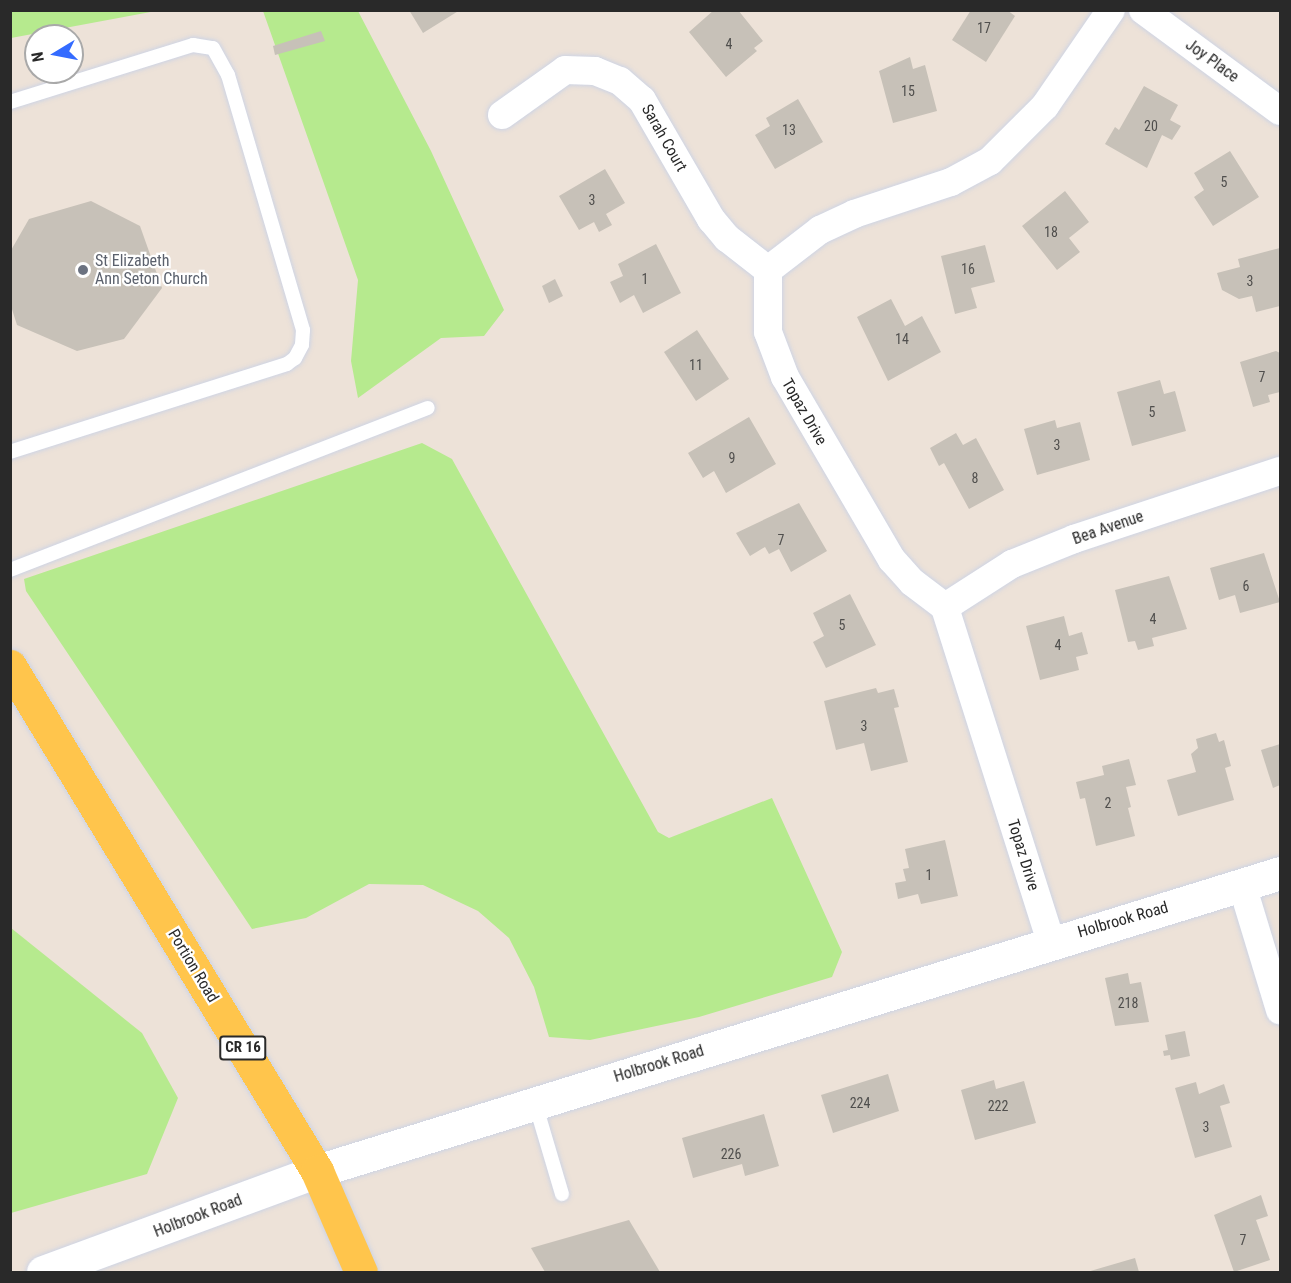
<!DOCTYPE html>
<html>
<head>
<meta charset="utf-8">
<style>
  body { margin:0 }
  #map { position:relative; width:1291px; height:1283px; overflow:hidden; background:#ede2d8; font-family:"Roboto Condensed",sans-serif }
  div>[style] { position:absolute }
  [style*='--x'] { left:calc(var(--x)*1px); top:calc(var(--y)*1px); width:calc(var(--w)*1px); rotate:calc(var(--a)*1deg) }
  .green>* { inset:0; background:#b6ea8e }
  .building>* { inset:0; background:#c7c1b8 }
  .roads { filter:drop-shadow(0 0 2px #ced4e4) drop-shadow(0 0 2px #ced4e4) }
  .service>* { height:14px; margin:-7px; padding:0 7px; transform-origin:7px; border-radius:7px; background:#fff }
  .minor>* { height:28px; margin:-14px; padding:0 14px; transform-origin:14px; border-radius:14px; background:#fff }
  .tertiary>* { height:33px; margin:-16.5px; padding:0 16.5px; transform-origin:16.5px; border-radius:16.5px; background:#fff }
  .primary>* { height:33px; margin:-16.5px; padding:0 16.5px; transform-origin:16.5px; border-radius:16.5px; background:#ffc54c }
  .dots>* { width:16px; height:16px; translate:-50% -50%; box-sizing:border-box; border:3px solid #fff; border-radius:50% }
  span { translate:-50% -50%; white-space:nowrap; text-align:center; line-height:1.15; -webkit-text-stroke:4.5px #fff; paint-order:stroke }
  .number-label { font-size:14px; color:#504f4d }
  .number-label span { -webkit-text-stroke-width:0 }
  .shield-label span { padding:2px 4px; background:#fff; border:2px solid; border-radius:4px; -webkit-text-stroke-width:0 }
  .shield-label { font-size:15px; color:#292929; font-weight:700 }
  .street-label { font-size:16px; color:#292929 }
  .worship-label { font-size:16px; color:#5b616d }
  .left { translate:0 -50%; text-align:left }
  .frame { position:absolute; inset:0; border:12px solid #292929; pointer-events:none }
  .north { position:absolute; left:24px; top:24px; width:60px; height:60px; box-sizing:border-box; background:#fff; border:2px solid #a9a9a9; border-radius:50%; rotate:260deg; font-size:16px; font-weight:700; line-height:24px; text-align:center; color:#292929 }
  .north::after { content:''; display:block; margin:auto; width:21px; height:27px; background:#346bff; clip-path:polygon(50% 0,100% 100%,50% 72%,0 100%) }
</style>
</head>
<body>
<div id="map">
  <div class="green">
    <i style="clip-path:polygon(11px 10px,156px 10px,156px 11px,11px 38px)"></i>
    <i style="clip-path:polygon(263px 11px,358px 11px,431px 151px,504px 310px,484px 336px,441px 338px,358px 398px,351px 361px,358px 280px)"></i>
    <i style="clip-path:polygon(422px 443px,452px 459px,658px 832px,669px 838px,772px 798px,842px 952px,832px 977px,699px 1017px,590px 1040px,549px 1037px,534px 987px,509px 938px,478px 911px,423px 885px,369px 884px,306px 918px,252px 929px,26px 591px,24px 579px)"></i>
    <i style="clip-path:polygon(11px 928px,142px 1033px,178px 1098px,147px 1174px,11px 1213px)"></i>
  </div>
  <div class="building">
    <i style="clip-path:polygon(409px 10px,460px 10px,423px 33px)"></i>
    <i style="clip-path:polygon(714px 10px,738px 10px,763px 41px,754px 48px,757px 51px,726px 77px,689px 32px)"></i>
    <i style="clip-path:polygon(971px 10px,1007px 10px,1015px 16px,986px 62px,952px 40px)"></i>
    <i style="clip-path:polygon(321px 31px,325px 41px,275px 55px,273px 46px)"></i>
    <i style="clip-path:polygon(910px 57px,913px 69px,925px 65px,937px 111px,893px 123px,879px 71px)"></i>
    <i style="clip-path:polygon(1144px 86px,1178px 105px,1170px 120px,1181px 126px,1172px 140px,1162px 135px,1147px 168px,1105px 144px,1115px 127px,1119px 130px)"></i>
    <i style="clip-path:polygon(798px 99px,823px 142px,775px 169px,755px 135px,770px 126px,766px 118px)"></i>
    <i style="clip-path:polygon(1230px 151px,1259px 197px,1213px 226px,1194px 197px,1204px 190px,1194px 173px)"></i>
    <i style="clip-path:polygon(605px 169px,625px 203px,606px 214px,612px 225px,599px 232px,594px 222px,579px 230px,559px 196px)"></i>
    <i style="clip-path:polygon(1065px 191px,1089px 222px,1069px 238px,1080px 252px,1057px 270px,1022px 226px)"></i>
    <i style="clip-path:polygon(91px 201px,140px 226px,162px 288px,124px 339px,77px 351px,17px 325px,10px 303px,10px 252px,29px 219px)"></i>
    <i style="clip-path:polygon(656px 244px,681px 293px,643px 313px,634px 295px,620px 303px,610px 282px,623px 276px,618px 264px)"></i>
    <i style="clip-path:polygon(985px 245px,995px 282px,971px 288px,977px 308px,955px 314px,941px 256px)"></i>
    <i style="clip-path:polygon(1280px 248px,1280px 306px,1256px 312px,1252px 296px,1239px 299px,1222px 290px,1217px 273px,1240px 267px,1238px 259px)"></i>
    <i style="clip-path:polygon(555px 279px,563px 296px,549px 303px,542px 286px)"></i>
    <i style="clip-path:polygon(891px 299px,905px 326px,922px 316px,941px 352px,888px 381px,857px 317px)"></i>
    <i style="clip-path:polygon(697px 330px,729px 379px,696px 401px,664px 352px)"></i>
    <i style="clip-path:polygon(1276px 351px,1280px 353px,1280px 392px,1268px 395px,1270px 402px,1253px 407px,1240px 362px)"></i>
    <i style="clip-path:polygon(1160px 380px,1164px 394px,1175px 391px,1186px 431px,1132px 446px,1117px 392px)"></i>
    <i style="clip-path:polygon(749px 417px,776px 464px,726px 493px,714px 471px,703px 478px,688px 453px)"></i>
    <i style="clip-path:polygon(1055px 420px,1057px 428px,1080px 422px,1090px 460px,1037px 475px,1024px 429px)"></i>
    <i style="clip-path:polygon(956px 433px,963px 445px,976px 438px,1004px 490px,969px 509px,944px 463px,939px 466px,930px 448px)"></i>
    <i style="clip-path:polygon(799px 503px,827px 551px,791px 572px,779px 549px,769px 554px,765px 547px,750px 556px,736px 533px)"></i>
    <i style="clip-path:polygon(1264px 553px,1280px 602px,1240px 613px,1235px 595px,1219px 600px,1210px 568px)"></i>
    <i style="clip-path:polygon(1169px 576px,1187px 629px,1152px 638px,1154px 646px,1138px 650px,1135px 641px,1128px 642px,1115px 590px)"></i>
    <i style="clip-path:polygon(850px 594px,876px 645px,826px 668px,813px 642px,824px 636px,813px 613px)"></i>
    <i style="clip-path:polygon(1064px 616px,1069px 636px,1082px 632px,1088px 654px,1076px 657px,1079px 670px,1040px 680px,1026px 626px)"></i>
    <i style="clip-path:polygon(876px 688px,878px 693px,894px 689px,899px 707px,894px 708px,908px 762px,871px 771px,864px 743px,836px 750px,824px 701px)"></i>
    <i style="clip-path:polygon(1216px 733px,1219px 742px,1224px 740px,1231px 766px,1225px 768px,1234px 800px,1178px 816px,1167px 780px,1196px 772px,1191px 754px,1198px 748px,1196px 739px)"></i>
    <i style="clip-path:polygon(1280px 744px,1280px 785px,1273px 788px,1261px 750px)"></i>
    <i style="clip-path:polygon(1129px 759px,1136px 785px,1126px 787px,1131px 807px,1128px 808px,1135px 836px,1096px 846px,1085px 798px,1080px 799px,1076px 782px,1104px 775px,1102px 766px)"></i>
    <i style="clip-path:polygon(945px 840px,958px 896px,921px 904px,918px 894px,898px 899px,895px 883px,906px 881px,903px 869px,909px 868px,905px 849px)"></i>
    <i style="clip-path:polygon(1128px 973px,1130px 984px,1141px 982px,1149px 1022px,1115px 1026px,1105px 978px)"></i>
    <i style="clip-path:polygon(1185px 1031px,1190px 1056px,1171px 1060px,1170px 1055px,1164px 1056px,1163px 1051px,1168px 1050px,1165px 1035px)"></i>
    <i style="clip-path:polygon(888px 1074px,899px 1111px,833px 1133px,821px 1095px)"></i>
    <i style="clip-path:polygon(994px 1080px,996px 1089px,1024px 1081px,1036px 1123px,975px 1140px,961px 1090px)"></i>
    <i style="clip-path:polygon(1196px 1082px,1199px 1094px,1224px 1084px,1230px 1103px,1220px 1106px,1232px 1147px,1195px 1158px,1175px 1088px)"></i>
    <i style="clip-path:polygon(764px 1114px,779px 1166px,745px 1176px,742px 1164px,693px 1178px,682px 1138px)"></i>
    <i style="clip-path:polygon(1261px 1195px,1268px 1216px,1256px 1220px,1270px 1260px,1234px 1272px,1214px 1215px)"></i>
    <i style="clip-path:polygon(629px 1220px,660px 1272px,545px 1272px,531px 1248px)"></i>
    <i style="clip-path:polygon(1135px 1258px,1139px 1272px,1087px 1272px)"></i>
  </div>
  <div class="roads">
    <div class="service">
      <i style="--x:10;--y:102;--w:192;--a:-17.3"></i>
      <i style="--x:193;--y:45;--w:20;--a:9"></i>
      <i style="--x:213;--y:48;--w:31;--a:61"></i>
      <i style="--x:228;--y:75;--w:266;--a:73.6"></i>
      <i style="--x:303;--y:330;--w:15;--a:94"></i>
      <i style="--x:302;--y:345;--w:15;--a:118"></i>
      <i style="--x:295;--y:358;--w:10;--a:143"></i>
      <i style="--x:287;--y:364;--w:291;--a:162.4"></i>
      <i style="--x:10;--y:570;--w:448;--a:-21.2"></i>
      <i style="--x:535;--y:1103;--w:95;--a:73.5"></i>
    </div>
    <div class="minor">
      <i style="--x:1143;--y:10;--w:170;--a:36.4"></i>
      <i style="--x:502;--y:115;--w:77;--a:-35.5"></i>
      <i style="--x:565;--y:70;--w:30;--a:2"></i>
      <i style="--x:595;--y:71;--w:27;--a:22"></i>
      <i style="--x:620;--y:81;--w:29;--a:41"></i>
      <i style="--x:642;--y:100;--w:138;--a:59.9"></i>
      <i style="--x:711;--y:219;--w:25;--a:50"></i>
      <i style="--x:727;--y:238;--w:52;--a:38"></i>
      <i style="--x:945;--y:607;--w:80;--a:-32.7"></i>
      <i style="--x:1012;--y:564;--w:67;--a:-22"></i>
      <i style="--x:1074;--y:539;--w:217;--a:-18.3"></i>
      <i style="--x:1242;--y:885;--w:131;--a:73.1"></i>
      <i style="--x:1051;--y:942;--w:351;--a:-107.6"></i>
      <i style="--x:945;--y:607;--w:41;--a:-142.9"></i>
      <i style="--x:912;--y:582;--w:30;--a:-132"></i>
      <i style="--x:892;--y:560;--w:212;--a:-120.3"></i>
      <i style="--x:785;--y:377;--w:48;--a:-110.7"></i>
      <i style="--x:768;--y:332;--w:62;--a:-90"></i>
      <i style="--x:768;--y:270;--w:66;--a:-37.6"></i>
      <i style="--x:820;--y:230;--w:38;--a:-25"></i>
      <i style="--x:854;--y:214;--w:102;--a:-18.3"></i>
      <i style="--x:951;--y:182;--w:44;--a:-28.3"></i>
      <i style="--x:990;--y:161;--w:78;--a:-45"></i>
      <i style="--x:1045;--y:106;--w:116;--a:-55.5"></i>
    </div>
    <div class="tertiary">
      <i style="--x:43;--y:1272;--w:292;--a:-20.2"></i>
      <i style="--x:317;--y:1171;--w:1008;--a:-17.19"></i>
    </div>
    <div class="primary">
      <i style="--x:10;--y:666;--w:591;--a:58.7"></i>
      <i style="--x:317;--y:1171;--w:110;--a:66.5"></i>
    </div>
  </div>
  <div class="dots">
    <i style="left:83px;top:270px;background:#6b7280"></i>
  </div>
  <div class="number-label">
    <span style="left:984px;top:28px">17</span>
    <span style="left:729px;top:44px">4</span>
    <span style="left:908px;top:91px">15</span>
    <span style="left:1151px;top:126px">20</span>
    <span style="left:789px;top:130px">13</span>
    <span style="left:1224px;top:182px">5</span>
    <span style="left:592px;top:200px">3</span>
    <span style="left:1051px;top:232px">18</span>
    <span style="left:968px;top:269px">16</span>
    <span style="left:645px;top:279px">1</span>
    <span style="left:1250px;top:281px">3</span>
    <span style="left:902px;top:339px">14</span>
    <span style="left:696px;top:365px">11</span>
    <span style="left:1262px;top:377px">7</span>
    <span style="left:1152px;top:412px">5</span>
    <span style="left:1057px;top:445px">3</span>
    <span style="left:732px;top:458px">9</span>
    <span style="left:975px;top:478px">8</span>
    <span style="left:781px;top:540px">7</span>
    <span style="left:1246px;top:586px">6</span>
    <span style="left:1153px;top:619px">4</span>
    <span style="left:842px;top:625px">5</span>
    <span style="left:1058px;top:645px">4</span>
    <span style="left:864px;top:726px">3</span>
    <span style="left:1108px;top:803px">2</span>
    <span style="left:929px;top:875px">1</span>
    <span style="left:1128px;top:1003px">218</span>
    <span style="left:860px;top:1103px">224</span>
    <span style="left:998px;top:1106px">222</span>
    <span style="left:1206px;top:1127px">3</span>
    <span style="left:731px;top:1154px">226</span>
    <span style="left:1243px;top:1240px">7</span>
  </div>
  <div class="shield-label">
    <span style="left:243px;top:1048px">CR 16</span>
  </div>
  <div class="street-label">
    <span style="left:1212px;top:61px;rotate:36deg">Joy Place</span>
    <span style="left:664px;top:138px;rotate:60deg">Sarah Court</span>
    <span style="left:804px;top:412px;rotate:60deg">Topaz Drive</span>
    <span style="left:1108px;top:528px;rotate:-19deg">Bea Avenue</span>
    <span style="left:1023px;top:855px;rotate:73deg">Topaz Drive</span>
    <span style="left:1123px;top:920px;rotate:-16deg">Holbrook Road</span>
    <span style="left:193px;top:966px;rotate:59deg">Portion Road</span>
    <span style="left:659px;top:1064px;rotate:-17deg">Holbrook Road</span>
    <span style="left:198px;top:1216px;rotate:-21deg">Holbrook Road</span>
  </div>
  <div class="worship-label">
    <span class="left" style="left:95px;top:270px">St Elizabeth<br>Ann Seton Church</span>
  </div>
  <div class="frame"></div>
  <div class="north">N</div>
</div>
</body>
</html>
